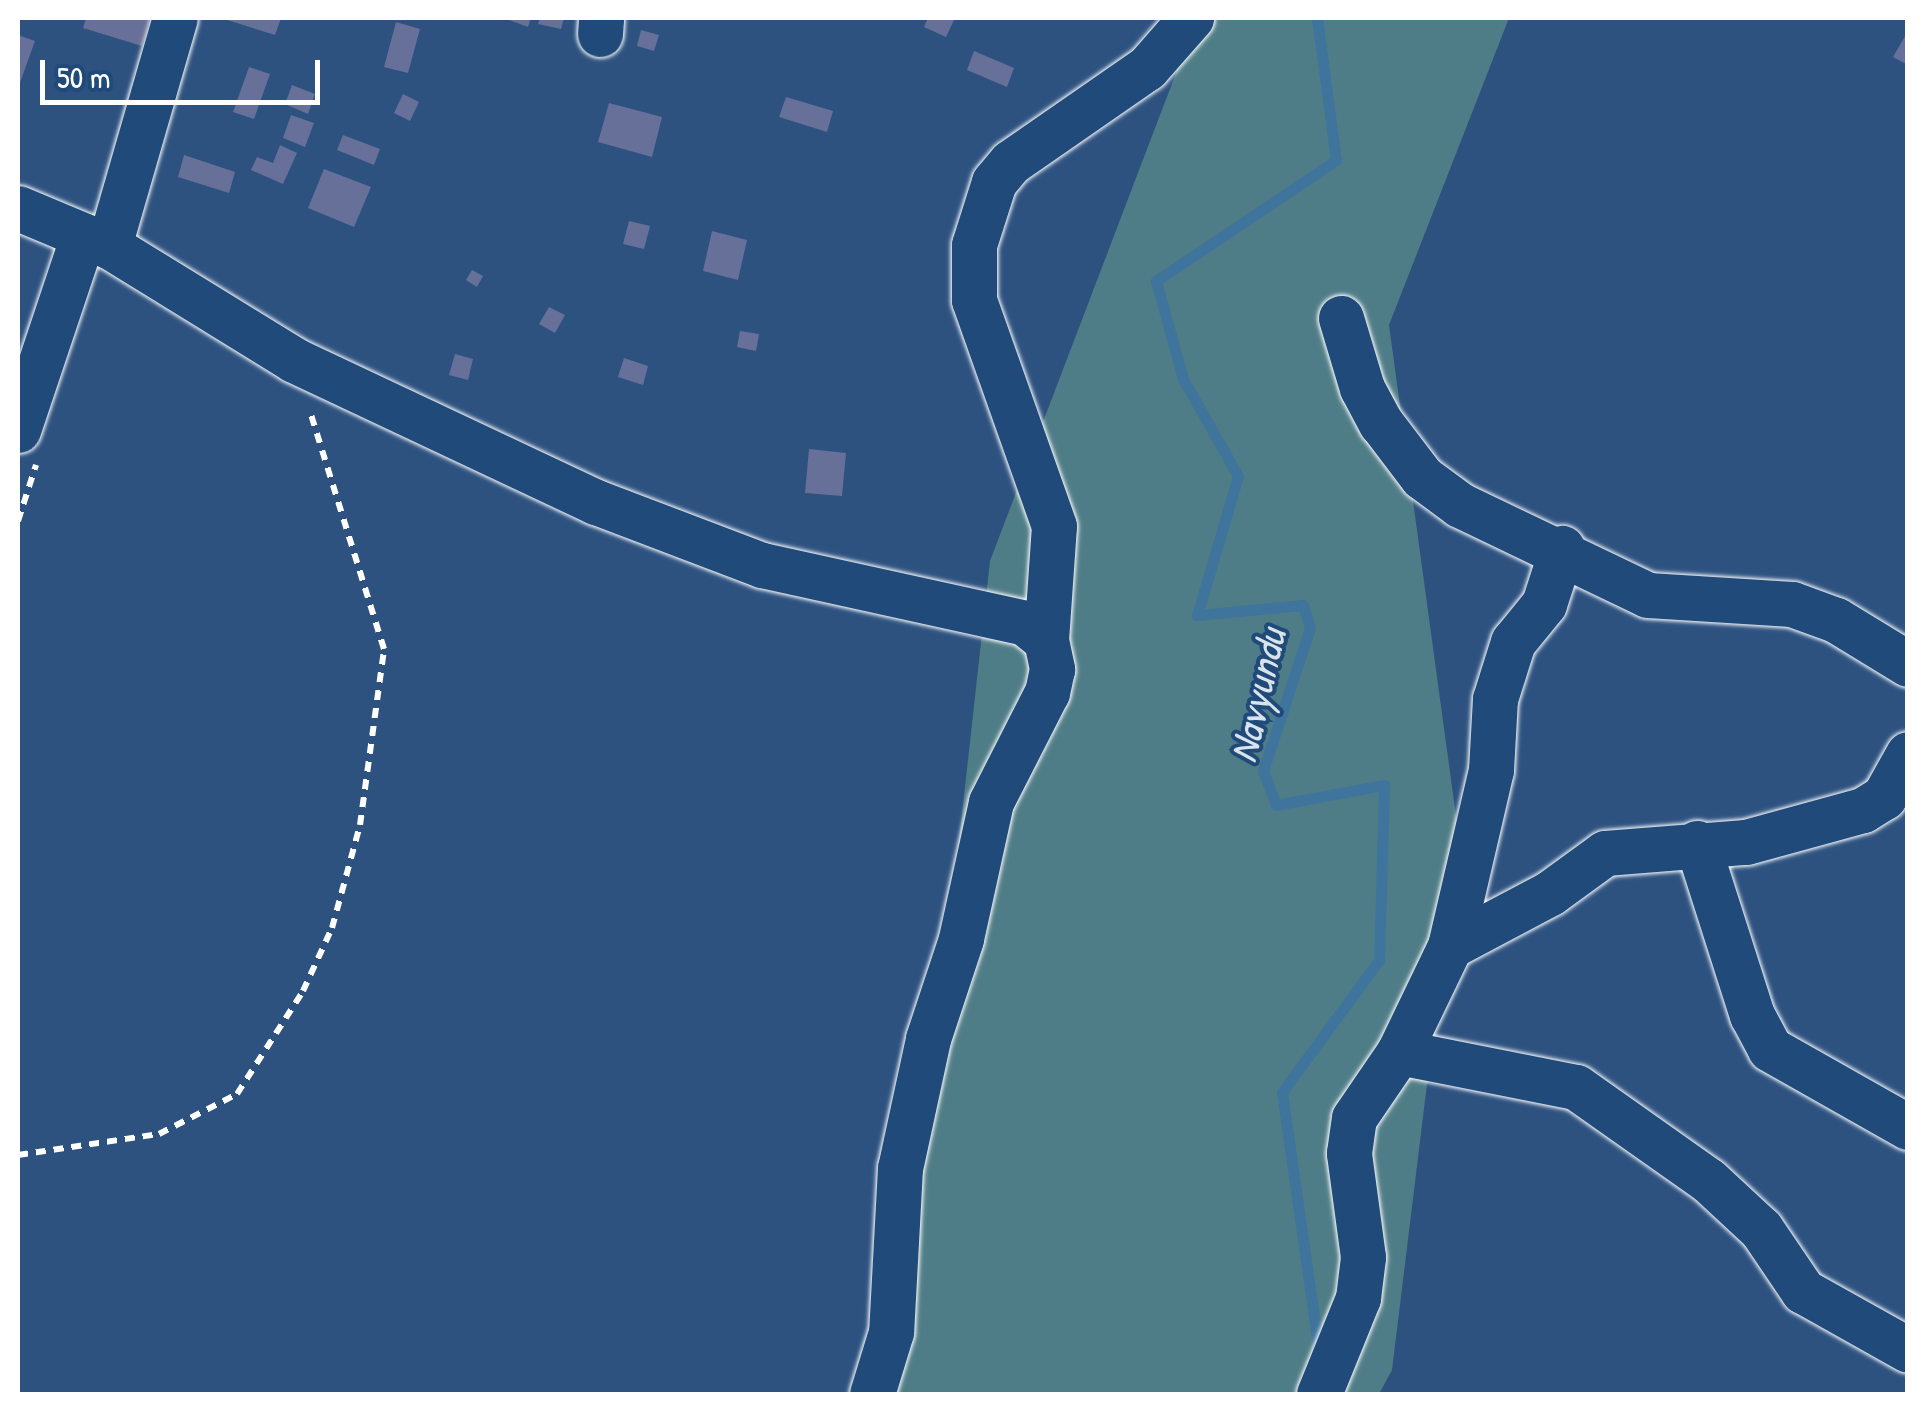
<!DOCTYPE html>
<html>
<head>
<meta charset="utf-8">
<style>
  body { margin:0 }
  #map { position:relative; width:1925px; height:1412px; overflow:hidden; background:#2d5280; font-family:"Patrick Hand",sans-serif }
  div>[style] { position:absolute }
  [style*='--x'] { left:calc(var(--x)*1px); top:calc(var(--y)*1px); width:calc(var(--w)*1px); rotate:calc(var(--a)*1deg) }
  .green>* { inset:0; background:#4f7d87 }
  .stream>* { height:11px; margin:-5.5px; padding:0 5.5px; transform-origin:5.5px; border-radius:5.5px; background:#3f759c }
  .building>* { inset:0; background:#677098 }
  .path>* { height:6px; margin-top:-3px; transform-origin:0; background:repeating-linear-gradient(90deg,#fff 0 10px,transparent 0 18px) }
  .roads { filter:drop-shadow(0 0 2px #fff) drop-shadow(0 0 2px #fff) }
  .minor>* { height:45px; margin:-22.5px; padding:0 22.5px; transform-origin:22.5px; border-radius:22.5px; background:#1f4a7a }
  span { translate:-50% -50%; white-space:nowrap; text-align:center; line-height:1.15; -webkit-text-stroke:8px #1f4a7a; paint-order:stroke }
  .water-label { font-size:40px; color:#d9e3eb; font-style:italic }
  .frame { position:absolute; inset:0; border:20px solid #fff; pointer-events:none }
  .scale { position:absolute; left:40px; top:60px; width:280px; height:45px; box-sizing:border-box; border:5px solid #fff; border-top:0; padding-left:12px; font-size:30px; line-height:35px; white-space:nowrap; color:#fff; -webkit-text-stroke:8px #1f4a7a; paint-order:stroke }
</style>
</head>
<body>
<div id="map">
  <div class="green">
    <i style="clip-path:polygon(1197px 18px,1509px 18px,1389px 325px,1458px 831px,1392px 1370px,1379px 1394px,870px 1394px,921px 1185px,990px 561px)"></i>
  </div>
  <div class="stream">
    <i style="--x:1317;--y:18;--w:143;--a:82.4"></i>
    <i style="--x:1336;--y:160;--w:217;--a:146.1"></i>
    <i style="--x:1156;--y:281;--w:102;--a:74.6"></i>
    <i style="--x:1183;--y:379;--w:112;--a:60.4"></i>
    <i style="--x:1238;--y:476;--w:145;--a:106.4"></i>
    <i style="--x:1197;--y:615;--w:106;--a:-5.4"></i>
    <i style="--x:1303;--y:605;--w:24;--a:73"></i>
    <i style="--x:1310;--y:628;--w:151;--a:108.2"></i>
    <i style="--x:1263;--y:771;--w:36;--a:69"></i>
    <i style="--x:1276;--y:805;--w:110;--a:-10.5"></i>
    <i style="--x:1384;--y:785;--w:175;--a:91.6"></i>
    <i style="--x:1379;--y:960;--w:164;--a:126.3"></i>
    <i style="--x:1282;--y:1092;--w:262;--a:81.9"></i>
  </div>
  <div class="building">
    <i style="clip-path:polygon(86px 18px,150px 18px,142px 46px,83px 28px)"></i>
    <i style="clip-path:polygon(221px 18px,281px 18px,275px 35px)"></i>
    <i style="clip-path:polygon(504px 18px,531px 18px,528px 27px)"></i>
    <i style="clip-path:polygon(540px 18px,564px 18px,561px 29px,538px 24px)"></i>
    <i style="clip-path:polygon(928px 18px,955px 18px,946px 37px,924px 27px)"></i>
    <i style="clip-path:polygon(396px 22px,420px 29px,408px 73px,384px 67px)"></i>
    <i style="clip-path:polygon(641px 30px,659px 35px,654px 51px,637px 46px)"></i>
    <i style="clip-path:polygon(1908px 31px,1908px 65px,1893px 57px)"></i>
    <i style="clip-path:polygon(18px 35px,35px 41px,18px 88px)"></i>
    <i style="clip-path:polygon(974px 51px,1014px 68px,1007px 87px,967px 70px)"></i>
    <i style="clip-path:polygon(249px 67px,270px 74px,254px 119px,233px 112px)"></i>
    <i style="clip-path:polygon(292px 85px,315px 94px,308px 114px,285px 104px)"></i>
    <i style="clip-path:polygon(403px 94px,419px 102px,410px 121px,394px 113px)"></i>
    <i style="clip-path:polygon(786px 97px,833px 111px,827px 132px,779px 117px)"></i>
    <i style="clip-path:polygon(609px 103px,662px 117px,652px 157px,598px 142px)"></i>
    <i style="clip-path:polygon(291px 115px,314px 123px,305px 147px,283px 138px)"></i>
    <i style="clip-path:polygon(343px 135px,380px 149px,374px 165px,337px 150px)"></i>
    <i style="clip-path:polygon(280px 145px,297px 153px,283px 184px,251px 170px,257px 157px,273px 163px)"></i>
    <i style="clip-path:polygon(184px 155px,235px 172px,229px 193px,178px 177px)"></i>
    <i style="clip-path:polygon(324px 169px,371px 187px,354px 227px,308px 208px)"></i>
    <i style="clip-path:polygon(629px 221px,650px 226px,644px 249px,623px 244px)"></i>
    <i style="clip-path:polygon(712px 231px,747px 240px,738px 280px,703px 271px)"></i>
    <i style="clip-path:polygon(472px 270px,483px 276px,477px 287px,466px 280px)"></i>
    <i style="clip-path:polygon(549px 307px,565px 315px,555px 333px,539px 324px)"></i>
    <i style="clip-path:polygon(740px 331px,759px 334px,756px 351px,737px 347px)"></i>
    <i style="clip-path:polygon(455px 354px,473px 359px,468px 380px,449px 375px)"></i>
    <i style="clip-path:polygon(624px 358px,648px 366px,643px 385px,618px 377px)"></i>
    <i style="clip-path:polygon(809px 449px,846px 453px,842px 496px,805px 493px)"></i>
  </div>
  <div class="path">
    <i style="--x:18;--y:521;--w:59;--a:-72.2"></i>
    <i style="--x:18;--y:1155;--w:143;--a:-8.5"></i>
    <i style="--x:159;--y:1134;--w:88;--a:-27.1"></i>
    <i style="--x:237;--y:1094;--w:122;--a:-57.3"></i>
    <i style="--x:303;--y:991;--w:69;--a:-65.3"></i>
    <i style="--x:332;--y:928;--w:107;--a:-74.8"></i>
    <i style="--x:360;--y:825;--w:178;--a:-82.2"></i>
    <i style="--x:384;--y:649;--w:246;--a:-107.3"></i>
  </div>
  <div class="roads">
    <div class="minor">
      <i style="--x:600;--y:34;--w:16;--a:-86"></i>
      <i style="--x:18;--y:208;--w:99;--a:22.7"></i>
      <i style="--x:109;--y:246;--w:217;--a:31.6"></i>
      <i style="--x:294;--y:360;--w:334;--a:25.2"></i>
      <i style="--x:596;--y:502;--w:178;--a:20.8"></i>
      <i style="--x:762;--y:565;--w:269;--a:12.4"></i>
      <i style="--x:1025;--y:623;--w:27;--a:39"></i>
      <i style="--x:1046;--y:640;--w:30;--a:78"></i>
      <i style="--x:1052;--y:669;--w:24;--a:102"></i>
      <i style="--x:1047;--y:692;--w:123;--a:117"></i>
      <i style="--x:991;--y:802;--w:140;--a:102.4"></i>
      <i style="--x:961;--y:939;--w:105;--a:108.3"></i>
      <i style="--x:928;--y:1039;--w:132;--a:102.2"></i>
      <i style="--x:900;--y:1168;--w:164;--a:93.1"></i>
      <i style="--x:891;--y:1332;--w:65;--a:107"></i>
      <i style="--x:109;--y:246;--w:237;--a:-73.9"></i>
      <i style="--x:1341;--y:318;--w:73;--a:73.3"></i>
      <i style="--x:1362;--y:388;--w:40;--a:62"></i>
      <i style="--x:1381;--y:423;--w:68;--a:52.8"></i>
      <i style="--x:1422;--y:477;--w:47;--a:36.4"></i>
      <i style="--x:1460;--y:505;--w:208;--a:25.6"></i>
      <i style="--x:1648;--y:595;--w:144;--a:3.6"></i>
      <i style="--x:1792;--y:604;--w:47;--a:20"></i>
      <i style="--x:1836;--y:620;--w:84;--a:31.4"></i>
      <i style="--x:18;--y:430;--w:205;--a:-71.5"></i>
      <i style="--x:1046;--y:640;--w:114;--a:-86"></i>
      <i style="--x:1054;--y:526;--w:240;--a:-109.5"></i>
      <i style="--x:974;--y:300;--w:55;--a:-90"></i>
      <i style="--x:974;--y:245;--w:66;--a:-72.4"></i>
      <i style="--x:994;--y:182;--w:26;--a:-50"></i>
      <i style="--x:1011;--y:162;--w:165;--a:-34.7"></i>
      <i style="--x:1147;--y:68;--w:67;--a:-48.7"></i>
      <i style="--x:1697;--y:843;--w:181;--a:72.3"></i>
      <i style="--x:1752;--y:1015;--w:38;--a:62"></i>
      <i style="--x:1770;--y:1049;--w:159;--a:29.5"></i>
      <i style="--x:1450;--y:946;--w:113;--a:-27.9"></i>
      <i style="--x:1550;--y:893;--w:68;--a:-36"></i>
      <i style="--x:1605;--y:853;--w:141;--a:-4.5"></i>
      <i style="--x:1746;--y:842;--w:121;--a:-15.3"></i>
      <i style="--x:1863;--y:810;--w:25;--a:-32"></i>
      <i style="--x:1884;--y:797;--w:49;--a:-60.8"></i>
      <i style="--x:1399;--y:1052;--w:180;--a:11.2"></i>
      <i style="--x:1576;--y:1087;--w:161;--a:35.2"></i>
      <i style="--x:1708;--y:1180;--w:72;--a:42.8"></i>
      <i style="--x:1761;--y:1229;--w:75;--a:55.9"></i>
      <i style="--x:1803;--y:1291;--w:120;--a:29.3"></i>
      <i style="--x:1319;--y:1394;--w:104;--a:-67.9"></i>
      <i style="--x:1358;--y:1298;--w:41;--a:-83"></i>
      <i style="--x:1363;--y:1257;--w:105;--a:-97.7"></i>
      <i style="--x:1349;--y:1153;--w:35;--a:-82"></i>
      <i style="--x:1354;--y:1118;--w:80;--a:-55.7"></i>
      <i style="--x:1399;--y:1052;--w:118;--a:-64.3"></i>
      <i style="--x:1450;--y:946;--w:181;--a:-76.9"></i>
      <i style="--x:1491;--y:770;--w:71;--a:-86.8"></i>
      <i style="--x:1495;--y:699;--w:60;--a:-72.5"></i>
      <i style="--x:1513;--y:642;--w:49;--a:-50.8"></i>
      <i style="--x:1544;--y:604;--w:59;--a:-72.2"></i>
    </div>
  </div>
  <div class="water-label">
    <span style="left:1256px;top:695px;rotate:-77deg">Navyundu</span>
  </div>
  <div class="frame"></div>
  <div class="scale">50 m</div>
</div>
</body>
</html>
